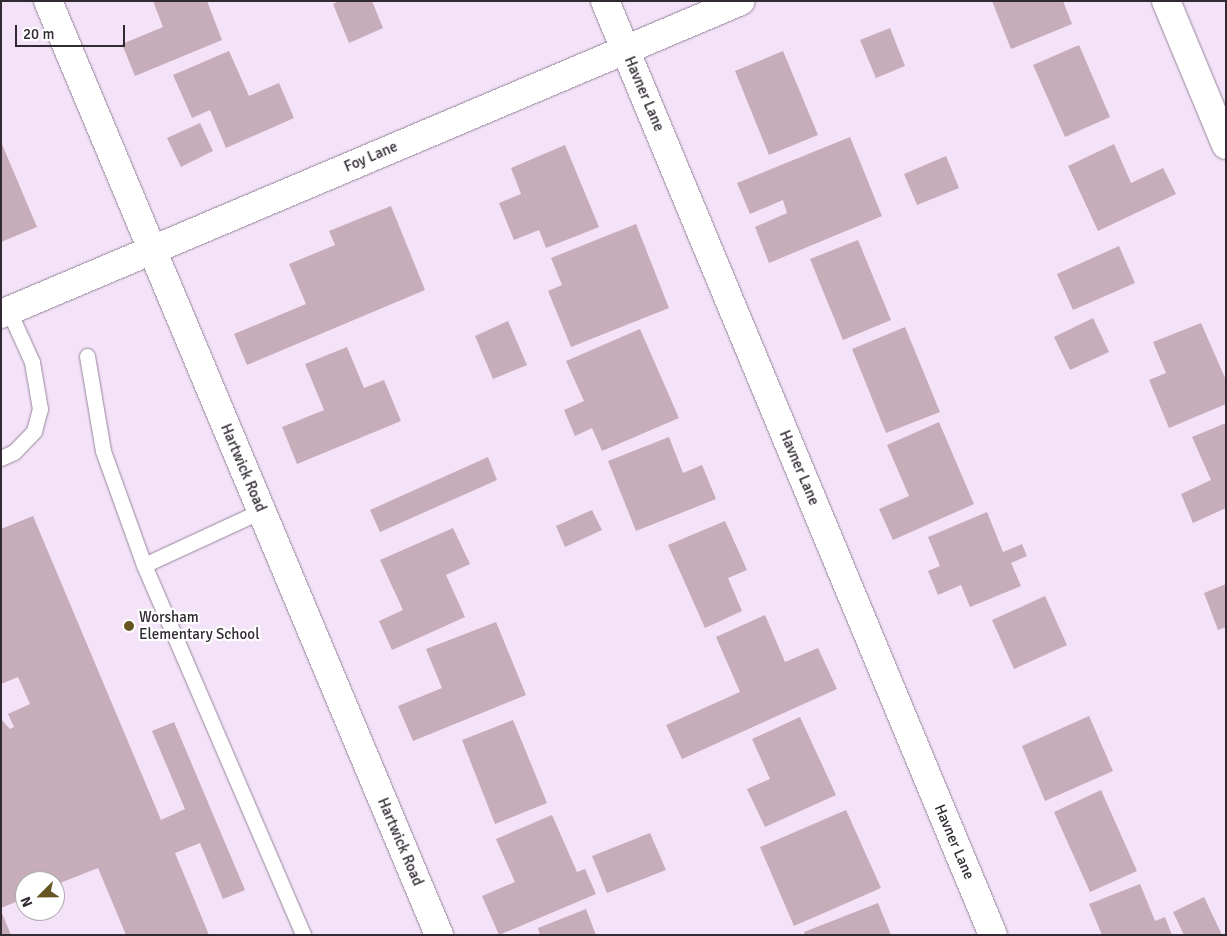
<!DOCTYPE html>
<html>
<head>
<meta charset="utf-8">
<style>
  body { margin:0 }
  #map { position:relative; width:1227px; height:936px; overflow:hidden; background:#f4e2f9; font-family:Signika,sans-serif }
  div>[style] { position:absolute }
  [style*='--x'] { left:calc(var(--x)*1px); top:calc(var(--y)*1px); width:calc(var(--w)*1px); rotate:calc(var(--a)*1deg) }
  .building>* { inset:0; background:#c7acb9 }
  .roads { filter:drop-shadow(0 0 1px #96869a) drop-shadow(0 0 1px #96869a) }
  .lane>* { height:15px; margin:-7.5px; padding:0 7.5px; transform-origin:7.5px; border-radius:7.5px; background:#fff }
  .street>* { height:28px; margin:-14px; padding:0 14px; transform-origin:14px; border-radius:14px; background:#fff }
  .dots>* { width:14px; height:14px; translate:-50% -50%; box-sizing:border-box; border:2px solid #fff; border-radius:50% }
  span { translate:-50% -50%; white-space:nowrap; text-align:center; line-height:1.15; -webkit-text-stroke:4.5px #fff; paint-order:stroke }
  .street-label { font-size:15px; color:#312a33 }
  .poi-label { font-size:15px; color:#312a33 }
  .left { translate:0 -50%; text-align:left }
  .frame { position:absolute; inset:0; border:2px solid #312a33; pointer-events:none }
  .north { position:absolute; left:15px; top:871px; width:50px; height:50px; box-sizing:border-box; background:#fff; border:1px solid #adaaad; border-radius:50%; rotate:247deg; font-size:14px; font-weight:700; line-height:20px; text-align:center; color:#312a33 }
  .north::after { content:''; display:block; margin:auto; width:18px; height:22px; background:#652; clip-path:polygon(50% 0,100% 100%,50% 72%,0 100%) }
  .scale { position:absolute; left:15px; top:25px; width:110px; height:22px; box-sizing:border-box; border:2px solid #312a33; border-top:0; padding-left:6px; font-size:15px; line-height:18px; white-space:nowrap; color:#312a33; -webkit-text-stroke:4px #fff; paint-order:stroke }
</style>
</head>
<body>
<div id="map">
  <div class="building">
    <i style="clip-path:polygon(153px 1px,207px 1px,222px 40px,135px 76px,122px 44px,163px 27px)"></i>
    <i style="clip-path:polygon(339px 1px,372px 1px,383px 28px,349px 43px,333px 4px)"></i>
    <i style="clip-path:polygon(992px 1px,1063px 1px,1072px 24px,1011px 49px)"></i>
    <i style="clip-path:polygon(890px 28px,905px 66px,876px 78px,860px 40px)"></i>
    <i style="clip-path:polygon(1079px 45px,1110px 117px,1065px 137px,1033px 65px)"></i>
    <i style="clip-path:polygon(229px 51px,249px 96px,279px 83px,294px 118px,226px 148px,210px 110px,192px 118px,173px 75px)"></i>
    <i style="clip-path:polygon(783px 51px,818px 135px,769px 155px,735px 71px)"></i>
    <i style="clip-path:polygon(200px 123px,213px 151px,181px 167px,167px 138px)"></i>
    <i style="clip-path:polygon(850px 137px,882px 216px,769px 263px,755px 227px,787px 213px,783px 200px,750px 214px,737px 183px)"></i>
    <i style="clip-path:polygon(1px 142px,37px 227px,1px 242px)"></i>
    <i style="clip-path:polygon(1114px 144px,1131px 183px,1163px 168px,1176px 194px,1098px 231px,1068px 166px)"></i>
    <i style="clip-path:polygon(565px 145px,599px 227px,546px 248px,539px 230px,514px 240px,499px 203px,521px 194px,511px 168px)"></i>
    <i style="clip-path:polygon(946px 156px,959px 188px,917px 205px,904px 174px)"></i>
    <i style="clip-path:polygon(391px 206px,425px 290px,247px 365px,234px 334px,306px 304px,289px 264px,335px 245px,329px 231px)"></i>
    <i style="clip-path:polygon(636px 224px,669px 308px,571px 347px,548px 291px,562px 285px,551px 258px)"></i>
    <i style="clip-path:polygon(858px 240px,891px 320px,843px 340px,810px 259px)"></i>
    <i style="clip-path:polygon(1119px 246px,1135px 283px,1073px 310px,1057px 274px)"></i>
    <i style="clip-path:polygon(1093px 318px,1109px 352px,1070px 370px,1054px 337px)"></i>
    <i style="clip-path:polygon(508px 321px,527px 365px,493px 379px,475px 336px)"></i>
    <i style="clip-path:polygon(1201px 323px,1226px 380px,1226px 404px,1169px 428px,1149px 380px,1166px 373px,1153px 342px)"></i>
    <i style="clip-path:polygon(905px 327px,940px 412px,886px 433px,852px 349px)"></i>
    <i style="clip-path:polygon(640px 329px,679px 418px,602px 451px,592px 428px,575px 436px,564px 410px,584px 401px,566px 361px)"></i>
    <i style="clip-path:polygon(347px 347px,364px 388px,384px 380px,401px 421px,297px 464px,282px 427px,324px 410px,305px 364px)"></i>
    <i style="clip-path:polygon(939px 422px,974px 504px,893px 540px,879px 509px,909px 496px,887px 445px)"></i>
    <i style="clip-path:polygon(1226px 423px,1226px 508px,1193px 523px,1181px 494px,1211px 480px,1192px 437px)"></i>
    <i style="clip-path:polygon(669px 437px,683px 473px,702px 465px,716px 499px,636px 531px,608px 461px)"></i>
    <i style="clip-path:polygon(488px 457px,497px 480px,380px 532px,370px 510px)"></i>
    <i style="clip-path:polygon(592px 510px,602px 530px,565px 547px,556px 526px)"></i>
    <i style="clip-path:polygon(987px 512px,1003px 552px,1022px 544px,1027px 556px,1011px 563px,1021px 586px,970px 607px,961px 585px,938px 595px,928px 571px,940px 566px,928px 537px)"></i>
    <i style="clip-path:polygon(33px 516px,161px 820px,185px 809px,152px 731px,174px 722px,245px 890px,223px 899px,200px 843px,175px 853px,209px 935px,126px 935px,98px 868px,55px 885px,55px 881px,25px 881px,25px 898px,1px 908px,1px 719px,10px 729px,14px 727px,8px 714px,30px 704px,18px 677px,1px 684px,1px 529px)"></i>
    <i style="clip-path:polygon(725px 521px,747px 570px,728px 578px,742px 611px,705px 628px,668px 545px)"></i>
    <i style="clip-path:polygon(453px 528px,470px 564px,446px 575px,465px 617px,392px 650px,379px 621px,403px 610px,380px 560px)"></i>
    <i style="clip-path:polygon(1226px 584px,1226px 627px,1218px 630px,1204px 593px)"></i>
    <i style="clip-path:polygon(1045px 596px,1067px 645px,1014px 669px,992px 620px)"></i>
    <i style="clip-path:polygon(765px 615px,785px 662px,818px 648px,837px 689px,682px 759px,666px 725px,740px 692px,716px 637px)"></i>
    <i style="clip-path:polygon(496px 622px,526px 695px,413px 741px,398px 706px,442px 688px,426px 649px)"></i>
    <i style="clip-path:polygon(1089px 716px,1113px 771px,1045px 801px,1022px 746px)"></i>
    <i style="clip-path:polygon(800px 717px,836px 795px,765px 827px,747px 789px,770px 779px,752px 739px)"></i>
    <i style="clip-path:polygon(513px 720px,547px 803px,495px 824px,462px 740px)"></i>
    <i style="clip-path:polygon(1101px 790px,1137px 871px,1090px 892px,1054px 812px)"></i>
    <i style="clip-path:polygon(846px 810px,881px 888px,794px 926px,760px 847px)"></i>
    <i style="clip-path:polygon(552px 815px,577px 872px,585px 869px,596px 894px,499px 935px,482px 896px,515px 882px,496px 839px)"></i>
    <i style="clip-path:polygon(650px 833px,666px 870px,607px 893px,592px 856px)"></i>
    <i style="clip-path:polygon(1140px 884px,1155px 921px,1165px 917px,1172px 935px,1102px 935px,1089px 904px)"></i>
    <i style="clip-path:polygon(1204px 897px,1222px 935px,1184px 935px,1173px 912px)"></i>
    <i style="clip-path:polygon(878px 903px,891px 935px,805px 935px,804px 932px)"></i>
    <i style="clip-path:polygon(586px 909px,596px 935px,540px 935px,538px 928px)"></i>
    <i style="clip-path:polygon(1px 911px,11px 935px,1px 935px)"></i>
  </div>
  <div class="roads">
    <div class="lane">
      <i style="--x:87;--y:356;--w:96;--a:80.4"></i>
      <i style="--x:103;--y:451;--w:121;--a:70.2"></i>
      <i style="--x:144;--y:565;--w:403;--a:66.7"></i>
      <i style="--x:1;--y:458;--w:14;--a:-25"></i>
      <i style="--x:14;--y:452;--w:29;--a:-46"></i>
      <i style="--x:34;--y:431;--w:23;--a:-75"></i>
      <i style="--x:40;--y:409;--w:48;--a:-99.7"></i>
      <i style="--x:32;--y:362;--w:56;--a:-114.3"></i>
      <i style="--x:144;--y:565;--w:129;--a:-24.8"></i>
    </div>
    <div class="street">
      <i style="--x:48;--y:1;--w:1013;--a:67.28"></i>
      <i style="--x:605;--y:1;--w:1011;--a:67.44"></i>
      <i style="--x:1166;--y:1;--w:156;--a:67.4"></i>
      <i style="--x:1;--y:314;--w:803;--a:-22.93"></i>
    </div>
  </div>
  <div class="dots">
    <i style="left:129px;top:626px;background:#652"></i>
  </div>
  <div class="street-label">
    <span style="left:644px;top:94px;rotate:67deg">Havner Lane</span>
    <span style="left:371px;top:157px;rotate:-23deg">Foy Lane</span>
    <span style="left:243px;top:468px;rotate:67deg">Hartwick Road</span>
    <span style="left:799px;top:468px;rotate:67deg">Havner Lane</span>
    <span style="left:400px;top:842px;rotate:67deg">Hartwick Road</span>
    <span style="left:954px;top:842px;rotate:67deg">Havner Lane</span>
  </div>
  <div class="poi-label">
    <span class="left" style="left:139px;top:626px">Worsham<br>Elementary School</span>
  </div>
  <div class="frame"></div>
  <div class="north">N</div>
  <div class="scale">20 m</div>
</div>
</body>
</html>
